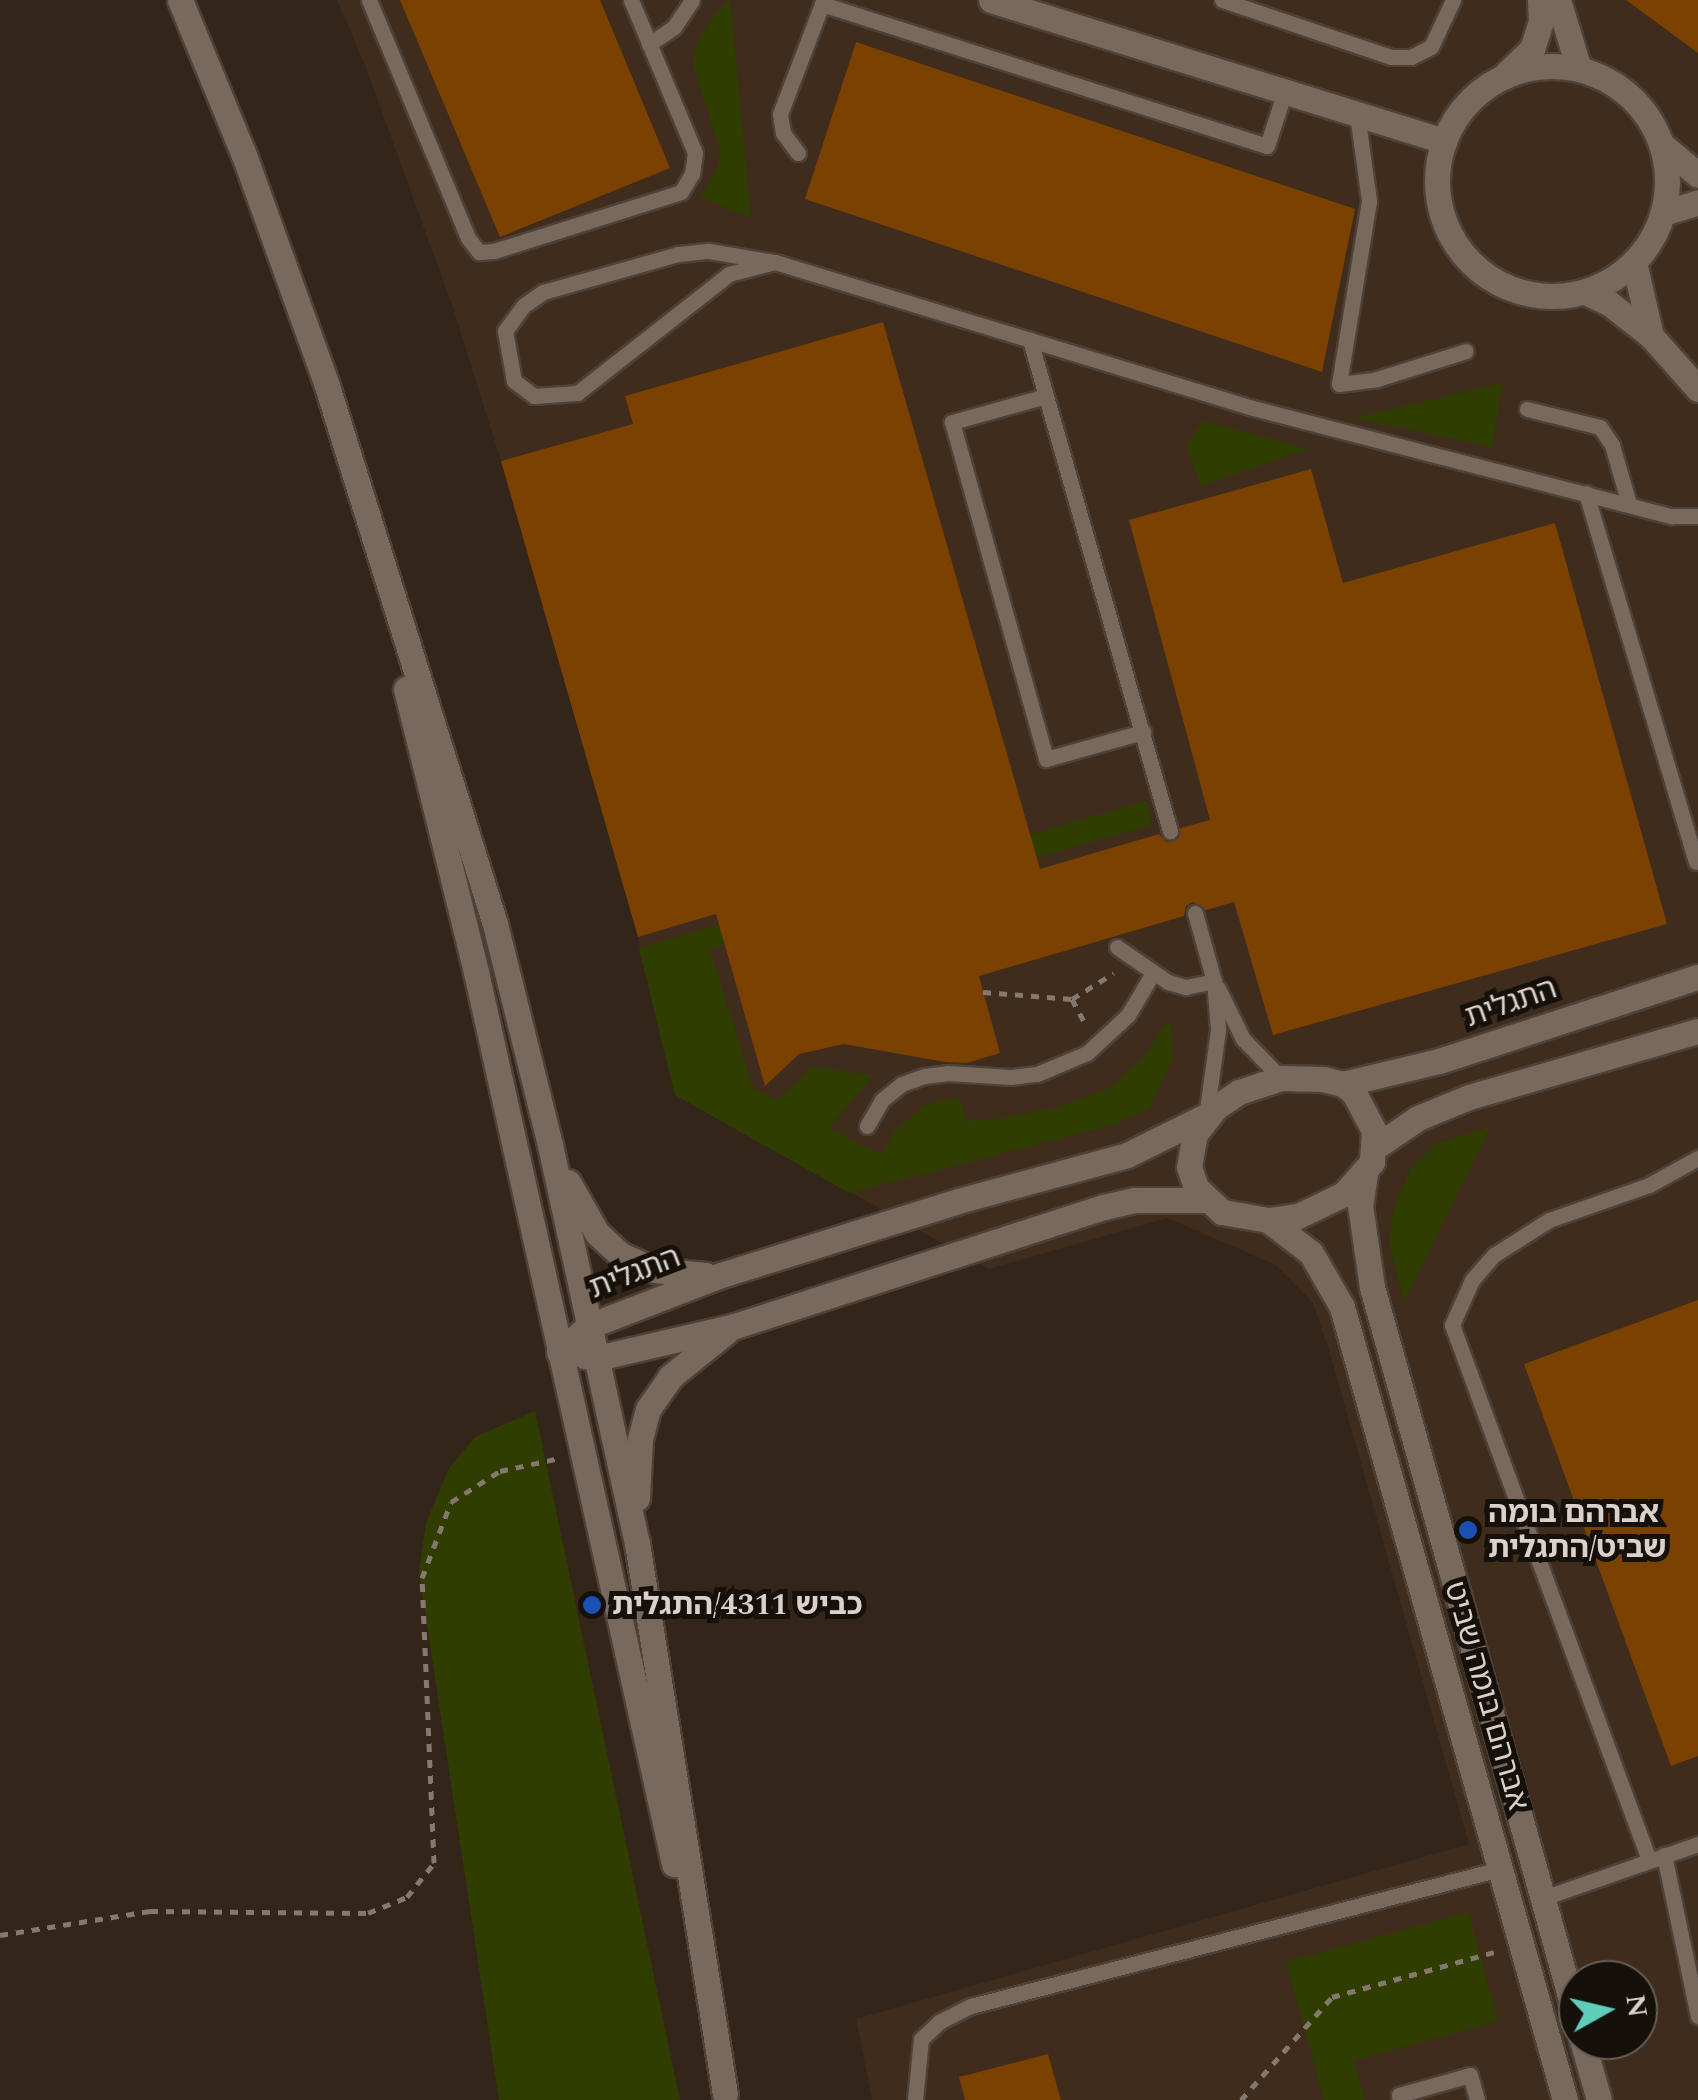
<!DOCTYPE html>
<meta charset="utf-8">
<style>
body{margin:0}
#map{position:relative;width:1698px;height:2100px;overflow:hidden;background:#33251a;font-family:Spectral,"Noto Sans Hebrew",serif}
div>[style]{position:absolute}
.built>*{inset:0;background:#3f2c1c}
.green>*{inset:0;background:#2f3e00}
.building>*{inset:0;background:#7a4100}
.path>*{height:5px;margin-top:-2.5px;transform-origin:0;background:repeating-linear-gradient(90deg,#84786f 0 8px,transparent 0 16px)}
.roads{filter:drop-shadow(2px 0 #4d4138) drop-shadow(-2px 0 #4d4138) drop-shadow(0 2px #4d4138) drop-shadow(0 -2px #4d4138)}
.lane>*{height:15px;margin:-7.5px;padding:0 7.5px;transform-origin:7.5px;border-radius:7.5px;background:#79685c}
.street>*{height:25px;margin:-12.5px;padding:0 12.5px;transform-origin:12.5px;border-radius:12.5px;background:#79685c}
.street>.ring{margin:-12.5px;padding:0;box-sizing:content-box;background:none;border:25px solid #79685c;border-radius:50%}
.secondary>*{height:25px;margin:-12.5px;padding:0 12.5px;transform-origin:12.5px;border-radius:12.5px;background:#79685c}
.dots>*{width:28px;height:28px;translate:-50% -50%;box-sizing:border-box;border:5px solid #16100b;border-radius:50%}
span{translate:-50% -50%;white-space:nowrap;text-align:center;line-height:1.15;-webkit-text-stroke:10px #16100b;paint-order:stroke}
.street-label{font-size:30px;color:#dbd1ca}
.poi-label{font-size:30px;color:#dbd1ca;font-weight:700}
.left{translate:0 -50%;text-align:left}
.north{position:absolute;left:1558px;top:1960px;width:100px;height:100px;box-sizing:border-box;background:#16100b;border:2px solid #655d57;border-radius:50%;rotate:82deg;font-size:28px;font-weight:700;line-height:40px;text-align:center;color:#dbd1ca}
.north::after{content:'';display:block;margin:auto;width:35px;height:45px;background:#5dceb9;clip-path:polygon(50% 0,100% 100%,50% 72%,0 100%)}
</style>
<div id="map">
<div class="built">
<div style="clip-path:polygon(evenodd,337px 0,1698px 0,1698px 2100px,872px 2100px,856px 2019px,1469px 1844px,1328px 1347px,1313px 1303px,1276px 1265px,1167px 1218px,989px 1269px,675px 1095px,638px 937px,501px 461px,453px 308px,365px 65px,337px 0,1578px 1980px,1638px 1980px,1638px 2040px,1578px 2040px,1578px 1980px)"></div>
</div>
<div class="green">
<div style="clip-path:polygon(730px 0,751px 218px,700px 197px,717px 170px,720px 151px,693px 64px,696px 44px,716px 13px)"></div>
<div style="clip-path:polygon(1502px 383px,1492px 447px,1354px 418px)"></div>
<div style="clip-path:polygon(1203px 421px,1309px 449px,1201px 486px,1186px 445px)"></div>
<div style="clip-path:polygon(1146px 801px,1152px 825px,710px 949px,753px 1088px,776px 1100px,813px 1067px,873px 1075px,829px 1128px,881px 1155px,895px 1131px,924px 1105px,960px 1097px,966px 1121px,998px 1119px,1051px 1109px,1108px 1089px,1141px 1061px,1170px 1018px,1173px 1059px,1149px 1108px,1117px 1124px,849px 1193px,675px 1095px,639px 948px)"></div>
<div style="clip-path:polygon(1490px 1127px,1404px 1302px,1389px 1242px,1394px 1208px,1411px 1168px,1436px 1144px)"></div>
<div style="clip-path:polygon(535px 1411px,680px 2100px,499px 2100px,419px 1572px,426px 1523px,449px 1468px,475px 1437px)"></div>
<div style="clip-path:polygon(1468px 1912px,1498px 2021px,1354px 2061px,1365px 2100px,1324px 2100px,1286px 1962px)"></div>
</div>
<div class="building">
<div style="clip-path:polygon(400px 0,600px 0,670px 168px,500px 237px)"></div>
<div style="clip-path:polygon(1626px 0,1698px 0,1698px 53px)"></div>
<div style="clip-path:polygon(856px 42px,1355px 209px,1322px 372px,805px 199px)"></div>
<div style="clip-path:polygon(883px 322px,1040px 869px,1159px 834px,1166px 842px,1174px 841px,1181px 828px,1210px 820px,1129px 520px,1311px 469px,1343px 583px,1555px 523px,1667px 924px,1273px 1035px,1234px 902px,1206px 910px,1193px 902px,1186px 906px,1184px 916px,979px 976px,1000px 1053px,967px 1063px,945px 1062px,844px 1044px,799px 1054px,765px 1086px,716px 914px,638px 937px,501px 461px,633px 424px,625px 396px)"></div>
<div style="clip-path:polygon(1698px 1300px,1698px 1756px,1671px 1766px,1524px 1364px)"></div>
<div style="clip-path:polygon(1048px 2054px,1061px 2100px,965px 2100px,959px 2077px)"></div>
</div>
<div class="path">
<div style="left:983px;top:992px;width:89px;rotate:4.5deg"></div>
<div style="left:1072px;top:999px;width:49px;rotate:-31.8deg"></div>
<div style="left:1072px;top:999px;width:30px;rotate:62deg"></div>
<div style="left:0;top:1935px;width:152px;rotate:-9.1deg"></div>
<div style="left:150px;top:1911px;width:218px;rotate:0.5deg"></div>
<div style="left:368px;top:1913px;width:42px;rotate:-22.3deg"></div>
<div style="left:407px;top:1897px;width:43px;rotate:-51.5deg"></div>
<div style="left:434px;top:1863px;width:285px;rotate:-92.4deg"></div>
<div style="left:422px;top:1578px;width:81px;rotate:-69.1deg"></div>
<div style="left:451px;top:1502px;width:58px;rotate:-32.3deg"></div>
<div style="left:500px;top:1471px;width:56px;rotate:-12.3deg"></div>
<div style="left:1241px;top:2100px;width:137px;rotate:-48.5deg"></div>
<div style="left:1332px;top:1997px;width:168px;rotate:-15.5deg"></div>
</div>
<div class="roads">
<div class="lane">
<div style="left:369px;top:0;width:258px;rotate:67.4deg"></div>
<div style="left:468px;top:238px;width:18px;rotate:52deg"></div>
<div style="left:479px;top:252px;width:15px;rotate:-4deg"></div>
<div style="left:494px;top:251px;width:196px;rotate:-17.5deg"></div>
<div style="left:681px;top:192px;width:21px;rotate:-59deg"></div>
<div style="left:692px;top:174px;width:21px;rotate:-82deg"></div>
<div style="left:695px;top:153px;width:166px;rotate:-112.7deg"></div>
<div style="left:1222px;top:0;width:178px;rotate:18.6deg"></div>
<div style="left:1391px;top:57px;width:20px"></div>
<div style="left:1411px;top:57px;width:22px;rotate:-27deg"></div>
<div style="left:1431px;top:47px;width:52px;rotate:-64.9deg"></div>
<div style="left:649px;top:44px;width:30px;rotate:-34deg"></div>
<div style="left:674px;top:27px;width:32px;rotate:-56deg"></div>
<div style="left:1357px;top:114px;width:88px;rotate:82.1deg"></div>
<div style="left:1369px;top:201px;width:185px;rotate:99.3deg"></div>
<div style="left:1339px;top:384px;width:38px;rotate:-7deg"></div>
<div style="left:1377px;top:379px;width:93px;rotate:-17.5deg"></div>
<div style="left:798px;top:153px;width:25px;rotate:-127deg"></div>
<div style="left:783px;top:133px;width:19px;rotate:-99deg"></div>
<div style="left:780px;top:114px;width:118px;rotate:-69.1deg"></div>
<div style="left:822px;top:4px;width:467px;rotate:17.7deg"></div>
<div style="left:1267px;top:146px;width:58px;rotate:-71.9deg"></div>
<div style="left:775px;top:262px;width:48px;rotate:165.4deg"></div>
<div style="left:729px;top:274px;width:193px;rotate:141.9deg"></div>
<div style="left:577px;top:393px;width:43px;rotate:176deg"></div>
<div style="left:534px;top:396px;width:25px;rotate:-143deg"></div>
<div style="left:514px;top:381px;width:51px;rotate:-100.2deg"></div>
<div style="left:505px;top:331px;width:31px;rotate:-54deg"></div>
<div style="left:523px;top:306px;width:24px;rotate:-35deg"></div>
<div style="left:543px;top:292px;width:140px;rotate:-15.7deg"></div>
<div style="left:678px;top:254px;width:31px;rotate:-6deg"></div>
<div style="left:709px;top:251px;width:67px;rotate:9.5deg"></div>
<div style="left:775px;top:262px;width:500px;rotate:17deg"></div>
<div style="left:1253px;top:408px;width:433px;rotate:14.5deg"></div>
<div style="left:1672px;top:516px;width:26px"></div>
<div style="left:1030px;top:340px;width:511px;rotate:74.09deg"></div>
<div style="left:1046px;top:396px;width:98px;rotate:164.5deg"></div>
<div style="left:952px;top:422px;width:350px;rotate:74.4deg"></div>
<div style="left:1046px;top:759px;width:101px;rotate:-15.6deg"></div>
<div style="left:1527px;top:409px;width:75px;rotate:13.9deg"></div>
<div style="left:1600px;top:427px;width:22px;rotate:56deg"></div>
<div style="left:1612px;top:445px;width:61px;rotate:73.9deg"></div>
<div style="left:1586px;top:493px;width:385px;rotate:73.4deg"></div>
<div style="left:1195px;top:913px;width:71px;rotate:74.4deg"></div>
<div style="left:1214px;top:981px;width:49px;rotate:85.3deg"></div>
<div style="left:1218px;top:1030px;width:87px;rotate:97.9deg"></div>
<div style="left:1117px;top:947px;width:62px;rotate:34.5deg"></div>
<div style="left:1168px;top:982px;width:19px;rotate:16deg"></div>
<div style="left:1186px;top:987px;width:29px;rotate:-12deg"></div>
<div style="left:1218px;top:988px;width:57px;rotate:63.9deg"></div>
<div style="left:1243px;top:1039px;width:54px;rotate:45.7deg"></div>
<div style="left:867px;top:1126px;width:30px;rotate:-60deg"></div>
<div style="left:882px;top:1100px;width:26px;rotate:-39deg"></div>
<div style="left:902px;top:1084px;width:23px;rotate:-20deg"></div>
<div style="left:924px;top:1076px;width:23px;rotate:-7deg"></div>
<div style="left:947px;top:1073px;width:64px;rotate:3.6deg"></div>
<div style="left:1011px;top:1077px;width:26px;rotate:-7deg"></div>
<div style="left:1037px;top:1074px;width:54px;rotate:-22.8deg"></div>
<div style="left:1087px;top:1053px;width:56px;rotate:-42.8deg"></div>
<div style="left:1128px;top:1015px;width:49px;rotate:-59.2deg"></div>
<div style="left:1664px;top:1855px;width:165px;rotate:78.1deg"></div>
<div style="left:1649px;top:1860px;width:570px;rotate:-110.21deg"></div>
<div style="left:1452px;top:1325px;width:49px;rotate:-66deg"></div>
<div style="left:1472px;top:1280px;width:33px;rotate:-49deg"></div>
<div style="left:1494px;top:1255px;width:65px;rotate:-32.5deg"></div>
<div style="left:1549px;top:1220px;width:106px;rotate:-19.3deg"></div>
<div style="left:1649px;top:1185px;width:56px;rotate:-28.9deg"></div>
<div style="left:1543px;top:1898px;width:164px;rotate:-19.2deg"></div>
<div style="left:915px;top:2100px;width:61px;rotate:-84.4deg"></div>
<div style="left:921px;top:2039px;width:25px;rotate:-43deg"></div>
<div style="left:939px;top:2022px;width:36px;rotate:-27deg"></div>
<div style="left:971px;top:2006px;width:546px;rotate:-14.52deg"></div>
<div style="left:1400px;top:2100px;width:5px;rotate:-101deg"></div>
<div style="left:1399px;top:2095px;width:74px;rotate:-15.7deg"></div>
<div style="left:1470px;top:2075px;width:26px;rotate:74deg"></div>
</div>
<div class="street">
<div style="left:991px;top:0;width:475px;rotate:17.3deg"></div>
<div style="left:1558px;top:0;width:72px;rotate:73.1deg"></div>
<div class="ring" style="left:1437px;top:66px;width:205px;height:205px"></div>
<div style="left:1507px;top:73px;width:35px;rotate:-44deg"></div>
<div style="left:1532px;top:49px;width:29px;rotate:-72deg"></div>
<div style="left:1541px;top:21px;width:21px;rotate:-93deg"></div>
<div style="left:1661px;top:144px;width:48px;rotate:40deg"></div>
<div style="left:1663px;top:213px;width:37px;rotate:-17deg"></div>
<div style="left:1634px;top:262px;width:76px;rotate:77.1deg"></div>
<div style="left:1585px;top:292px;width:26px;rotate:25deg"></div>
<div style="left:1609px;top:303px;width:53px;rotate:38.2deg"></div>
<div style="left:1651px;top:336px;width:71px;rotate:48.4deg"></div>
<div style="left:1365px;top:1175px;width:30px;rotate:99deg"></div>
<div style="left:1360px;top:1205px;width:83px;rotate:81.7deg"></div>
<div style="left:1372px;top:1287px;width:766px;rotate:74.4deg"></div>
<div style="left:1268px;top:1220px;width:54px;rotate:37.5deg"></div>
<div style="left:1311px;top:1253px;width:62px;rotate:60.1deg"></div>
<div style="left:1342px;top:1307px;width:824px;rotate:74.29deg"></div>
<div style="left:1582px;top:2040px;width:62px;rotate:74.2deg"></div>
</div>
<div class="secondary">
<div style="left:180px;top:0;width:168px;rotate:67.6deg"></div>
<div style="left:244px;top:155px;width:245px;rotate:70.2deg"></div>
<div style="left:327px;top:386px;width:564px;rotate:72.66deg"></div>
<div style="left:495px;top:924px;width:228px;rotate:76deg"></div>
<div style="left:550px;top:1145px;width:407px;rotate:77.7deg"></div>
<div style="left:637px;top:1543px;width:558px;rotate:80.93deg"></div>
<div style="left:406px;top:689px;width:292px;rotate:76.1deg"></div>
<div style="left:476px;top:972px;width:914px;rotate:77.48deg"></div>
<div style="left:1281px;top:1078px;width:42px;rotate:1.4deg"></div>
<div style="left:1323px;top:1079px;width:21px;rotate:14deg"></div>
<div style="left:1343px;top:1084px;width:14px;rotate:39deg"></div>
<div style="left:1354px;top:1093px;width:43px;rotate:62.2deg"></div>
<div style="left:1374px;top:1131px;width:31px;rotate:94deg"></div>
<div style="left:1372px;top:1162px;width:43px;rotate:131.2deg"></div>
<div style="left:1344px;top:1194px;width:51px;rotate:154.4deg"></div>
<div style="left:1298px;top:1216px;width:30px;rotate:172deg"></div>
<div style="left:1268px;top:1220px;width:47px;rotate:-170.1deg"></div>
<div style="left:1222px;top:1212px;width:35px;rotate:-137deg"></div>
<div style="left:1196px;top:1188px;width:22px;rotate:-108deg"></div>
<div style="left:1189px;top:1167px;width:34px;rotate:-80deg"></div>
<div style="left:1195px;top:1134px;width:33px;rotate:-52deg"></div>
<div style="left:1215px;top:1108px;width:29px;rotate:-34deg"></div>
<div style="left:1239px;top:1092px;width:44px;rotate:-18.4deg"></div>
<div style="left:1343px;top:1084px;width:99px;rotate:-13.5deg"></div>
<div style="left:1439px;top:1061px;width:272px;rotate:-18deg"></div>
<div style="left:1374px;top:1148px;width:53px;rotate:-34.3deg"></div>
<div style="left:1418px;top:1118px;width:55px;rotate:-22.4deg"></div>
<div style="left:1469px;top:1097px;width:238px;rotate:-16.1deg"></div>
<div style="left:568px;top:1182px;width:59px;rotate:60.4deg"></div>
<div style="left:597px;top:1233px;width:33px;rotate:43deg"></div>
<div style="left:621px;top:1255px;width:37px;rotate:24deg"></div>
<div style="left:655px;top:1270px;width:51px;rotate:5.6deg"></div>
<div style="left:559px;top:1352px;width:40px;rotate:-41deg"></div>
<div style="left:589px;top:1326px;width:142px;rotate:-21.1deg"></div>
<div style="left:721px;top:1275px;width:248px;rotate:-17.3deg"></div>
<div style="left:958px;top:1201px;width:175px;rotate:-15.2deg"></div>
<div style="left:1127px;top:1155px;width:88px;rotate:-26.3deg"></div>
<div style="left:584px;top:1356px;width:13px;rotate:9deg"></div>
<div style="left:597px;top:1358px;width:142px;rotate:-13.1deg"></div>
<div style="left:735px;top:1326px;width:388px;rotate:-17.9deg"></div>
<div style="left:1104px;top:1207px;width:32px;rotate:-13deg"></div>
<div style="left:1135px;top:1200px;width:70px"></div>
<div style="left:637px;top:1498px;width:59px;rotate:-87.1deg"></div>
<div style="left:640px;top:1439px;width:31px;rotate:-75deg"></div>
<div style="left:648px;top:1409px;width:39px;rotate:-55deg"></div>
<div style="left:670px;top:1377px;width:72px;rotate:-38.8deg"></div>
</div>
</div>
<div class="dots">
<div style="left:1468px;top:1530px;background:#1a4fb4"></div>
<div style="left:592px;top:1605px;background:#1a4fb4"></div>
</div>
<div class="street-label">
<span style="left:1511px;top:1003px;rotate:-19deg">התגלית</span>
<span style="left:635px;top:1273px;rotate:-21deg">התגלית</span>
<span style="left:1486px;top:1696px;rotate:74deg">אברהם בומה שביט</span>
</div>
<div class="poi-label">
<span class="left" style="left:1488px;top:1530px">אברהם בומה<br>שביט/התגלית</span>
<span class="left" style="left:612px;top:1605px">כביש 4311/התגלית</span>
</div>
<div class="north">N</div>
</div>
